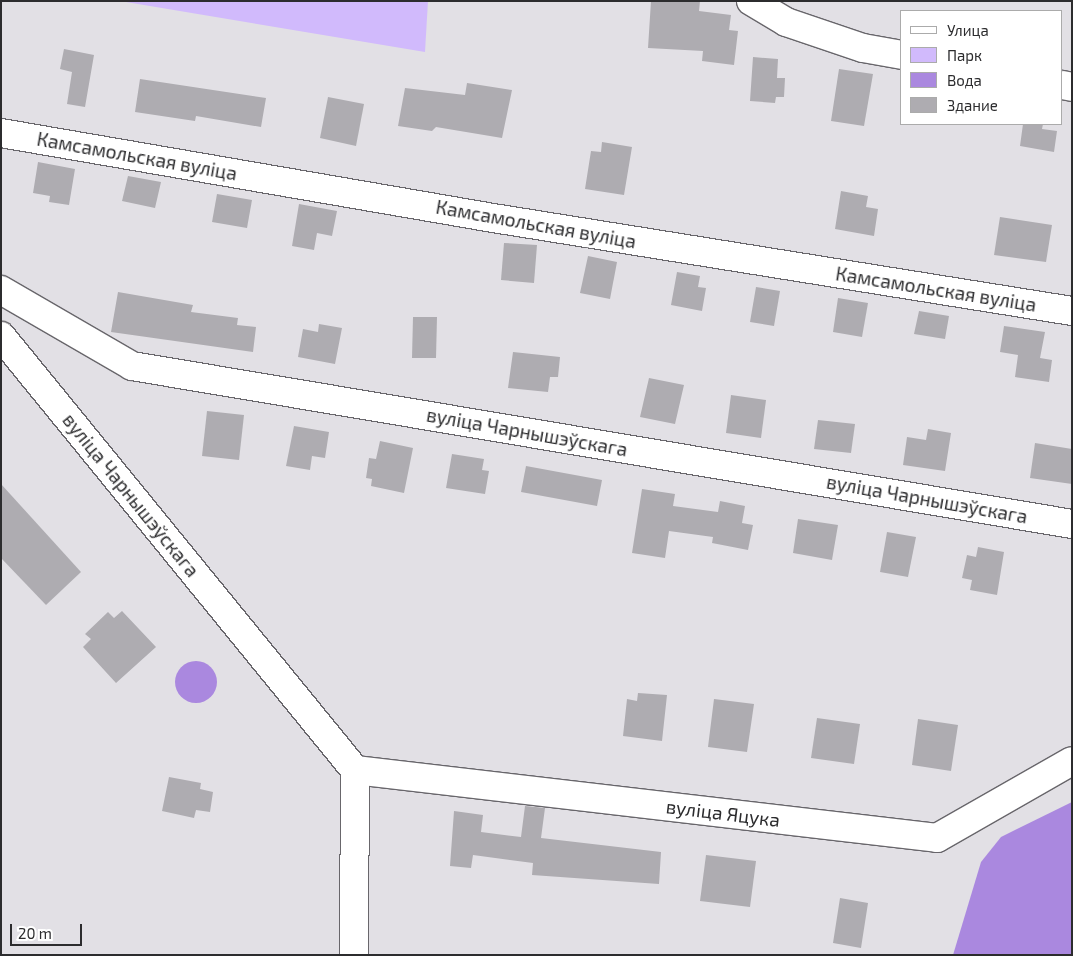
<!DOCTYPE html>
<meta charset="utf-8">
<style>
body{margin:0}
#map{position:relative;width:1073px;height:956px;overflow:hidden;background:#e2e0e5;font-family:"Exo 2",sans-serif}
div>[style]{position:absolute}
.green>*{inset:0;background:#d1bafc}
.water>*{inset:0;background:#aa88df}
.round{border-radius:50%}
.building>*{inset:0;background:#aeacb1}
.roads{filter:drop-shadow(1px 0 #68666b) drop-shadow(-1px 0 #68666b) drop-shadow(0 1px #68666b) drop-shadow(0 -1px #68666b)}
.minor>*{height:28px;margin:-14px;padding:0 14px;transform-origin:14px;border-radius:14px;background:#fff}
span{translate:-50% -50%;white-space:nowrap;text-align:center;line-height:1.15;-webkit-text-stroke:5px #fff;paint-order:stroke}
.street-label{font-size:19px;color:#2c2c2e}
.frame{position:absolute;inset:0;border:2px solid #2c2c2e;pointer-events:none}
.legend{position:absolute;left:900px;top:10px;width:162px;height:115px;box-sizing:border-box;background:#fff;border:1px solid #ababab;margin:0;padding:6px 9px;list-style:none;font-size:15px;color:#2c2c2e}
.legend li{display:flex;align-items:center;gap:10px;height:25px}
.legend b{width:25px;border:1px solid #ababab}
.scale{position:absolute;left:10px;top:924px;width:72px;height:22px;box-sizing:border-box;border:2px solid #2c2c2e;border-top:0;padding-left:6px;font-size:15px;line-height:18px;white-space:nowrap;color:#2c2c2e;-webkit-text-stroke:4px #fff;paint-order:stroke}
</style>
<div id="map">
<div class="green">
<div style="clip-path:polygon(120px 1px,428px 1px,425px 52px)"></div>
</div>
<div class="water">
<div class="round" style="left:175px;top:661px;width:42px;height:42px"></div>
<div style="clip-path:polygon(1072px 802px,1072px 955px,953px 955px,981px 862px,1001px 837px)"></div>
</div>
<div class="building">
<div style="clip-path:polygon(651px 1px,700px 1px,699px 11px,731px 15px,729px 30px,738px 31px,734px 65px,702px 61px,703px 51px,648px 48px)"></div>
<div style="clip-path:polygon(64px 49px,94px 55px,85px 107px,67px 104px,72px 72px,60px 69px)"></div>
<div style="clip-path:polygon(753px 57px,778px 59px,777px 78px,785px 78px,784px 97px,776px 97px,775px 103px,750px 101px)"></div>
<div style="clip-path:polygon(839px 69px,873px 74px,864px 126px,831px 121px)"></div>
<div style="clip-path:polygon(140px 79px,266px 98px,261px 127px,196px 116px,195px 121px,135px 112px)"></div>
<div style="clip-path:polygon(467px 83px,512px 90px,502px 138px,436px 127px,432px 131px,398px 126px,405px 88px,465px 95px)"></div>
<div style="clip-path:polygon(328px 97px,364px 104px,356px 146px,320px 138px)"></div>
<div style="clip-path:polygon(1023px 124px,1043px 124px,1042px 129px,1057px 131px,1054px 152px,1020px 146px)"></div>
<div style="clip-path:polygon(602px 142px,632px 147px,624px 195px,585px 189px,591px 151px,601px 152px)"></div>
<div style="clip-path:polygon(38px 162px,75px 169px,69px 205px,49px 202px,50px 196px,33px 193px)"></div>
<div style="clip-path:polygon(128px 176px,161px 182px,155px 208px,122px 201px)"></div>
<div style="clip-path:polygon(841px 191px,868px 196px,866px 207px,878px 209px,874px 236px,835px 229px)"></div>
<div style="clip-path:polygon(217px 194px,252px 200px,247px 228px,212px 222px)"></div>
<div style="clip-path:polygon(299px 204px,337px 211px,332px 236px,317px 233px,314px 250px,292px 246px)"></div>
<div style="clip-path:polygon(1000px 217px,1052px 225px,1046px 262px,994px 255px)"></div>
<div style="clip-path:polygon(504px 243px,537px 245px,534px 283px,501px 280px)"></div>
<div style="clip-path:polygon(588px 256px,617px 262px,610px 299px,580px 293px)"></div>
<div style="clip-path:polygon(677px 272px,700px 276px,698px 287px,706px 288px,702px 311px,671px 305px)"></div>
<div style="clip-path:polygon(756px 287px,780px 291px,774px 326px,750px 322px)"></div>
<div style="clip-path:polygon(118px 292px,193px 305px,191px 312px,238px 318px,237px 325px,256px 327px,253px 352px,111px 332px)"></div>
<div style="clip-path:polygon(838px 298px,868px 303px,862px 337px,833px 332px)"></div>
<div style="clip-path:polygon(919px 311px,949px 316px,945px 339px,914px 334px)"></div>
<div style="clip-path:polygon(413px 317px,437px 317px,436px 358px,412px 358px)"></div>
<div style="clip-path:polygon(319px 324px,342px 328px,335px 364px,298px 357px,303px 329px,318px 332px)"></div>
<div style="clip-path:polygon(1004px 326px,1045px 332px,1040px 358px,1052px 360px,1049px 382px,1015px 377px,1018px 355px,1000px 352px)"></div>
<div style="clip-path:polygon(513px 352px,560px 357px,558px 377px,550px 377px,548px 392px,508px 388px)"></div>
<div style="clip-path:polygon(649px 378px,684px 385px,675px 424px,640px 417px)"></div>
<div style="clip-path:polygon(731px 395px,766px 400px,761px 438px,726px 433px)"></div>
<div style="clip-path:polygon(207px 411px,244px 415px,239px 460px,202px 456px)"></div>
<div style="clip-path:polygon(818px 420px,855px 424px,851px 453px,814px 449px)"></div>
<div style="clip-path:polygon(294px 426px,329px 432px,325px 458px,312px 456px,310px 470px,286px 466px)"></div>
<div style="clip-path:polygon(928px 429px,951px 433px,945px 471px,903px 465px,907px 437px,926px 440px)"></div>
<div style="clip-path:polygon(380px 441px,413px 448px,404px 493px,371px 486px,372px 479px,366px 478px,369px 458px,376px 459px)"></div>
<div style="clip-path:polygon(1035px 443px,1072px 449px,1072px 484px,1030px 478px)"></div>
<div style="clip-path:polygon(452px 454px,484px 459px,482px 470px,489px 471px,485px 494px,446px 488px)"></div>
<div style="clip-path:polygon(526px 466px,602px 480px,597px 506px,521px 492px)"></div>
<div style="clip-path:polygon(1px 484px,81px 572px,46px 605px,1px 558px)"></div>
<div style="clip-path:polygon(642px 489px,675px 494px,673px 506px,718px 512px,720px 501px,745px 506px,742px 523px,753px 525px,748px 550px,712px 543px,713px 537px,669px 531px,665px 558px,632px 553px)"></div>
<div style="clip-path:polygon(798px 519px,838px 525px,832px 560px,793px 553px)"></div>
<div style="clip-path:polygon(887px 532px,916px 537px,908px 577px,880px 572px)"></div>
<div style="clip-path:polygon(978px 547px,1004px 552px,997px 595px,970px 590px,972px 580px,962px 578px,967px 555px,976px 557px)"></div>
<div style="clip-path:polygon(122px 611px,156px 647px,116px 683px,83px 647px,91px 639px,85px 634px,108px 612px,114px 618px)"></div>
<div style="clip-path:polygon(638px 693px,667px 695px,662px 741px,623px 736px,627px 699px,637px 701px)"></div>
<div style="clip-path:polygon(714px 699px,754px 704px,747px 752px,708px 747px)"></div>
<div style="clip-path:polygon(817px 718px,860px 724px,854px 764px,811px 758px)"></div>
<div style="clip-path:polygon(918px 719px,958px 725px,951px 771px,912px 765px)"></div>
<div style="clip-path:polygon(169px 777px,201px 783px,200px 789px,213px 792px,210px 812px,196px 810px,194px 818px,162px 811px)"></div>
<div style="clip-path:polygon(525px 806px,545px 808px,541px 838px,661px 852px,659px 884px,532px 875px,533px 863px,473px 855px,471px 868px,450px 866px,454px 811px,483px 815px,481px 832px,521px 837px)"></div>
<div style="clip-path:polygon(706px 855px,756px 861px,750px 907px,700px 901px)"></div>
<div style="clip-path:polygon(840px 898px,868px 903px,861px 948px,833px 943px)"></div>
</div>
<div class="roads">
<div class="minor">
<div style="left:751px;top:1px;width:41px;rotate:31deg"></div>
<div style="left:786px;top:22px;width:81px;rotate:18.7deg"></div>
<div style="left:863px;top:48px;width:40px;rotate:10deg"></div>
<div style="left:1062px;top:85px;width:10px;rotate:11deg"></div>
<div style="left:1px;top:133px;width:493px;rotate:9.8deg"></div>
<div style="left:487px;top:217px;width:593px;rotate:9.13deg"></div>
<div style="left:1px;top:290px;width:151px;rotate:30.1deg"></div>
<div style="left:132px;top:366px;width:953px;rotate:9.54deg"></div>
<div style="left:1px;top:336px;width:560px;rotate:50.8deg"></div>
<div style="left:355px;top:770px;width:586px;rotate:6.66deg"></div>
<div style="left:937px;top:838px;width:155px;rotate:-29.7deg"></div>
<div style="left:354px;top:955px;width:185px;rotate:-89.7deg"></div>
</div>
</div>
<div class="street-label">
<span style="left:137px;top:156px;rotate:10deg">Камсамольская вуліца</span>
<span style="left:536px;top:224px;rotate:10deg">Камсамольская вуліца</span>
<span style="left:936px;top:289px;rotate:9deg">Камсамольская вуліца</span>
<span style="left:527px;top:432px;rotate:10deg">вуліца Чарнышэўскага</span>
<span style="left:131px;top:495px;rotate:51deg">вуліца Чарнышэўскага</span>
<span style="left:927px;top:499px;rotate:10deg">вуліца Чарнышэўскага</span>
<span style="left:723px;top:813px;rotate:7deg">вуліца Яцука</span>
</div>
<div class="frame"></div>
<ul class="legend">
<li><b style="height:6px;background:#fff"></b>Улица</li>
<li><b style="height:14px;background:#d1bafc"></b>Парк</li>
<li><b style="height:14px;background:#aa88df"></b>Вода</li>
<li><b style="height:14px;background:#aeacb1"></b>Здание</li>
</ul>
<div class="scale">20 m</div>
</div>
